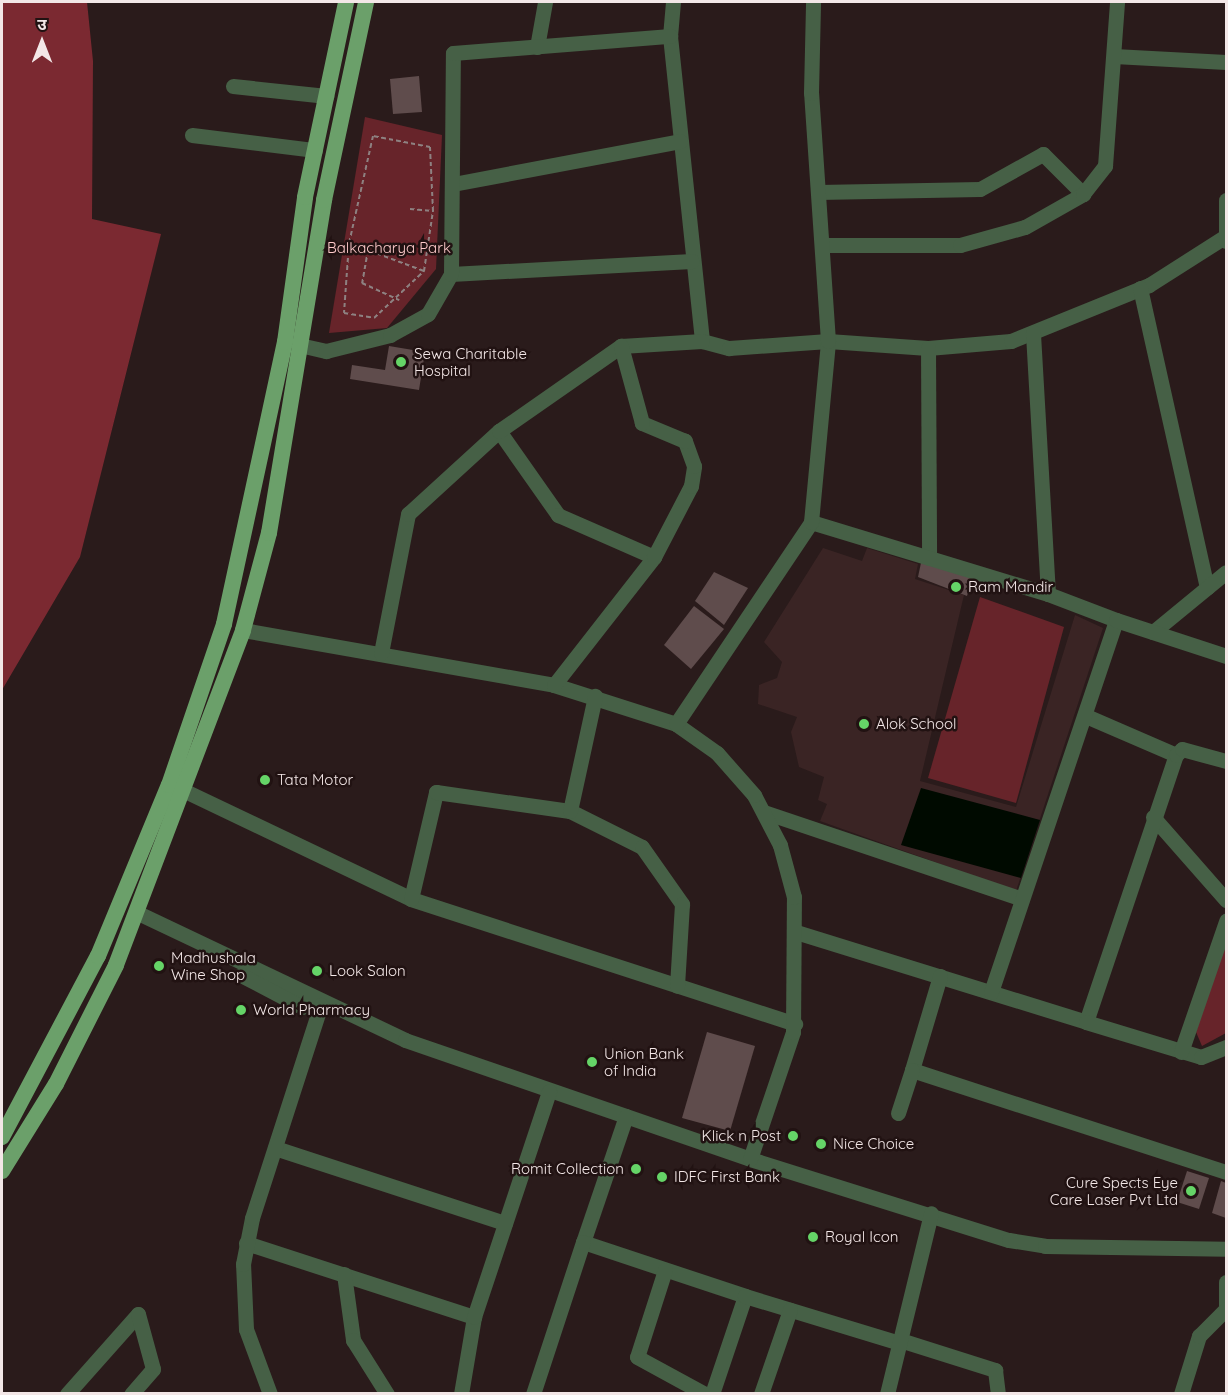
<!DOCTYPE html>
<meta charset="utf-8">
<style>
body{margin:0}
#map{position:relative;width:1228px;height:1395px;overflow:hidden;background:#2a1b1b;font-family:Quicksand,"Noto Sans Devanagari",sans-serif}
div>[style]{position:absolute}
.built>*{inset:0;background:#3a2424}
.green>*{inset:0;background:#67242a}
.forest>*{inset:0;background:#7b2931}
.water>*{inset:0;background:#000a00}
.building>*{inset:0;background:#5f4c4c}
.path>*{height:2px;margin-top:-1px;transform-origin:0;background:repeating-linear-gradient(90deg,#8e8181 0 4.5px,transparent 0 7.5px)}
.minor>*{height:15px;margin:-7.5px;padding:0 7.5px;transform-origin:7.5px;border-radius:7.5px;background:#466046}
.primary>*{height:16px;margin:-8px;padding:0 8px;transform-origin:8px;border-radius:8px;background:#6ba06a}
.dots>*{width:16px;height:16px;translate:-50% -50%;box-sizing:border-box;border:3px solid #211212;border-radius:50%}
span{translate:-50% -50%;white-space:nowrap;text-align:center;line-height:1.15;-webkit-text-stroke:5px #211212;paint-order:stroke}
.park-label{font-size:15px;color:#fdcaca}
.poi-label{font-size:15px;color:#f3e7e7}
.left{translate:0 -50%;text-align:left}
.right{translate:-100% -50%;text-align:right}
.frame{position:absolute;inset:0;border:3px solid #f3e7e7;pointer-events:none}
.north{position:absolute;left:12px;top:12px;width:60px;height:60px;-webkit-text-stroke:4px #211212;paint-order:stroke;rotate:0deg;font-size:16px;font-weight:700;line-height:24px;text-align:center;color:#f3e7e7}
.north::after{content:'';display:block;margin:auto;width:21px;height:27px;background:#f3e7e7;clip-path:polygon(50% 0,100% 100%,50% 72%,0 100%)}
</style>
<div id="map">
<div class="built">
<div style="clip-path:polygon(823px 548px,862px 561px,867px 548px,918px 564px,915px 579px,964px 595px,920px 781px,1016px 807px,1075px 615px,1103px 628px,1016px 891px,820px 821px,827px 804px,818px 800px,824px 777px,799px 767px,791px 732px,797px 717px,758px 704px,759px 685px,777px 678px,782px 662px,764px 642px)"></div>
</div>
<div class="green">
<div style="clip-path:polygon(365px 117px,442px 135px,436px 269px,387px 328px,329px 333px)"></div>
<div style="clip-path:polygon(980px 597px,1064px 627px,1016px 803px,928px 778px)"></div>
<div style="clip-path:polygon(1226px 942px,1226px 1033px,1202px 1046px,1196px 1032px)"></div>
</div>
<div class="forest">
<div style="clip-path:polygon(2px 2px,87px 2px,93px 61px,92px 219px,161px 234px,80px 557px,2px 690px)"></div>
</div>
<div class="water">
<div style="clip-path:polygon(921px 788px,1040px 820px,1021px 878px,901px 845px)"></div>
</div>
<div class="building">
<div style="clip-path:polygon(419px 76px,422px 112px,393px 114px,390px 79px)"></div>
<div style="clip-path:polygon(389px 346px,425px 352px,419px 390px,350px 379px,352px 365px,385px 370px)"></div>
<div style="clip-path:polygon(922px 558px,973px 574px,967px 596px,918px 577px)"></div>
<div style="clip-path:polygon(714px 572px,748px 588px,724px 625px,695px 601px)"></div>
<div style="clip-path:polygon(694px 606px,724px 629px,691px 669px,664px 645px)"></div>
<div style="clip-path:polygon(707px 1032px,755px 1046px,730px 1131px,682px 1118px)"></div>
<div style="clip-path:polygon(1187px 1171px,1209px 1178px,1199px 1209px,1177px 1202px)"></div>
<div style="clip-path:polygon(1221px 1181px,1226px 1183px,1226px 1218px,1212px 1213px)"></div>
</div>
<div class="path">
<div style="left:410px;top:209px;width:23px;rotate:5deg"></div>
<div style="left:349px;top:243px;width:80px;rotate:20.5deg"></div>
<div style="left:424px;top:271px;width:61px;rotate:-81.5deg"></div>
<div style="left:433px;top:211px;width:64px;rotate:-92.7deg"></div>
<div style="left:430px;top:147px;width:58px;rotate:-169.1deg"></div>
<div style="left:373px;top:136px;width:110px;rotate:102.6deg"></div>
<div style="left:349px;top:243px;width:70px;rotate:94.1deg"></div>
<div style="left:344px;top:313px;width:30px;rotate:9deg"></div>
<div style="left:374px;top:318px;width:69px;rotate:-43.2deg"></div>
<div style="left:368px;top:250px;width:34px;rotate:100deg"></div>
<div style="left:362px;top:283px;width:41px;rotate:24.7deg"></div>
</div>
<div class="minor">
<div style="left:673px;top:2px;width:34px;rotate:95deg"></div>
<div style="left:670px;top:36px;width:307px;rotate:84deg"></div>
<div style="left:702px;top:341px;width:28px;rotate:15deg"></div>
<div style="left:729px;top:348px;width:99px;rotate:-4deg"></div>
<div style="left:828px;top:341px;width:100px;rotate:4deg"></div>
<div style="left:928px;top:348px;width:83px;rotate:-4.8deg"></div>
<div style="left:1011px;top:341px;width:149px;rotate:-22.1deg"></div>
<div style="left:1149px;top:285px;width:91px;rotate:-32.5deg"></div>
<div style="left:537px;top:47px;width:46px;rotate:-79.9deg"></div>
<div style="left:1114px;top:56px;width:112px;rotate:3.1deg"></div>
<div style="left:233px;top:86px;width:94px;rotate:6.1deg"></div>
<div style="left:192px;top:135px;width:124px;rotate:7deg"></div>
<div style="left:453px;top:184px;width:231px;rotate:-10.7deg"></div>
<div style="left:818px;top:192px;width:162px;rotate:-1.1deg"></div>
<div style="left:980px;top:189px;width:72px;rotate:-29.1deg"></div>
<div style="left:1043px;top:154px;width:57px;rotate:45deg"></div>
<div style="left:1226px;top:200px;width:41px;rotate:90deg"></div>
<div style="left:822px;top:245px;width:138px"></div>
<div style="left:960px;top:245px;width:67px;rotate:-15.5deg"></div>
<div style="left:1025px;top:227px;width:67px;rotate:-29.6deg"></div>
<div style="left:1083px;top:194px;width:36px;rotate:-52deg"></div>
<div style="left:1105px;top:166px;width:164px;rotate:-85.8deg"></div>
<div style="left:451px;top:274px;width:241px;rotate:-3.1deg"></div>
<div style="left:1140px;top:288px;width:307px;rotate:77.4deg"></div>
<div style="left:304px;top:346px;width:23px;rotate:13deg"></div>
<div style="left:326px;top:351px;width:66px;rotate:-14deg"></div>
<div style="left:390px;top:335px;width:43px;rotate:-28.9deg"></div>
<div style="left:428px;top:314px;width:46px;rotate:-60.1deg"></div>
<div style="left:451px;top:274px;width:221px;rotate:-89.5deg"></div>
<div style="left:453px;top:53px;width:218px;rotate:-4.5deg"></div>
<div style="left:928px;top:348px;width:210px;rotate:89.7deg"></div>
<div style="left:499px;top:431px;width:103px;rotate:54.9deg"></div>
<div style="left:558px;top:515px;width:105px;rotate:23.6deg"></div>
<div style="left:811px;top:522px;width:248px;rotate:16.9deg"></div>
<div style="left:1048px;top:594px;width:262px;rotate:-93.3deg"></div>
<div style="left:1048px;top:594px;width:73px;rotate:20.9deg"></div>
<div style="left:243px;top:630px;width:316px;rotate:10deg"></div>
<div style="left:554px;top:685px;width:128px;rotate:17.7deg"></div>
<div style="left:1153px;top:632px;width:94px;rotate:-39.4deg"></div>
<div style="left:381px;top:653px;width:142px;rotate:-79deg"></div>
<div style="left:408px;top:514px;width:123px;rotate:-42.4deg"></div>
<div style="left:499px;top:431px;width:149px;rotate:-34.9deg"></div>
<div style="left:621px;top:346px;width:81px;rotate:-3.5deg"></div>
<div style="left:554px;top:685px;width:162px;rotate:-52deg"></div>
<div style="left:654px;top:557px;width:80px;rotate:-62.5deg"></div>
<div style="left:691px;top:486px;width:20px;rotate:-81deg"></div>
<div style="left:694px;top:466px;width:27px;rotate:-110deg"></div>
<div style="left:685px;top:441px;width:47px;rotate:-157.3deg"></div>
<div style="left:642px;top:423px;width:80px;rotate:-105.3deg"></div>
<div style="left:1086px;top:716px;width:98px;rotate:23.4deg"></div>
<div style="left:185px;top:791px;width:250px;rotate:25.5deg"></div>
<div style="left:411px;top:899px;width:404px;rotate:18deg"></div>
<div style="left:570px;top:811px;width:80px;rotate:26.6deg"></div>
<div style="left:642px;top:847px;width:70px;rotate:54.9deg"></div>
<div style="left:682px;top:904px;width:82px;rotate:93.5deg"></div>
<div style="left:764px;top:812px;width:272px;rotate:18.6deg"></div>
<div style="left:1153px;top:817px;width:111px;rotate:48.7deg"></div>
<div style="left:411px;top:899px;width:110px;rotate:-76.8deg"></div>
<div style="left:436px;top:792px;width:135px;rotate:8.1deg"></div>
<div style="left:570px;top:811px;width:118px;rotate:-77.7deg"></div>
<div style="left:138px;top:913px;width:296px;rotate:25.4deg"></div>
<div style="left:405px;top:1040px;width:365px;rotate:19deg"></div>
<div style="left:750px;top:1159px;width:271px;rotate:17.4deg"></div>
<div style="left:1009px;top:1240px;width:36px;rotate:9deg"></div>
<div style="left:1045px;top:1246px;width:181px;rotate:0.9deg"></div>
<div style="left:796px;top:932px;width:304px;rotate:17.2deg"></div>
<div style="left:1086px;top:1022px;width:282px;rotate:-71.4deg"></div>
<div style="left:1176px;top:755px;width:8px;rotate:-45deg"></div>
<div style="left:1182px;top:749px;width:46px;rotate:15.3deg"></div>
<div style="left:241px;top:975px;width:69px;rotate:27.7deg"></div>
<div style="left:940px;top:976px;width:98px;rotate:106.6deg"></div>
<div style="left:912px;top:1070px;width:330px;rotate:18deg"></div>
<div style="left:991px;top:992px;width:392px;rotate:-71.4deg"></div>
<div style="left:1116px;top:620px;width:116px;rotate:18.1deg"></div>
<div style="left:1086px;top:1022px;width:120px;rotate:16.9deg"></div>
<div style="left:1201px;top:1057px;width:27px;rotate:-22deg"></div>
<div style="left:1181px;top:1052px;width:139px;rotate:-71deg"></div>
<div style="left:898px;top:1113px;width:45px;rotate:-72deg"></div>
<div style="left:626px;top:1116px;width:133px;rotate:108.8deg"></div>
<div style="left:583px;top:1242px;width:171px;rotate:18.4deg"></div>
<div style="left:275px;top:1148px;width:242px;rotate:18.1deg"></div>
<div style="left:750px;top:1159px;width:134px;rotate:-71.3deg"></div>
<div style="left:793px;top:1032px;width:135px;rotate:-89.6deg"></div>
<div style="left:794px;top:897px;width:54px;rotate:-105.1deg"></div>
<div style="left:780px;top:845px;width:56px;rotate:-117.5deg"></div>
<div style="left:754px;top:795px;width:56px;rotate:-131.4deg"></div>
<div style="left:717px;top:753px;width:50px;rotate:-144.7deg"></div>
<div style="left:676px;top:724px;width:243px;rotate:-56.2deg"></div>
<div style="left:811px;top:522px;width:182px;rotate:-84.6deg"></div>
<div style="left:828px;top:341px;width:249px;rotate:-93.9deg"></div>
<div style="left:811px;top:93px;width:91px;rotate:-88.7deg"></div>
<div style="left:246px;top:1243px;width:240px;rotate:18deg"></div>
<div style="left:665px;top:1270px;width:91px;rotate:107.8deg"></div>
<div style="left:637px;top:1357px;width:77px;rotate:28.6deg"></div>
<div style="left:344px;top:1274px;width:67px;rotate:82.2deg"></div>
<div style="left:353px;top:1340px;width:64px;rotate:57.8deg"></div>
<div style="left:1226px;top:1282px;width:29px;rotate:90deg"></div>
<div style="left:900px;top:1340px;width:100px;rotate:17.5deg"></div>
<div style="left:995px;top:1370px;width:24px;rotate:83deg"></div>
<div style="left:67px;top:1394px;width:107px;rotate:-48.4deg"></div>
<div style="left:138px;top:1314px;width:57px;rotate:74.7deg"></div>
<div style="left:153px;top:1369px;width:33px;rotate:131deg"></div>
<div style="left:270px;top:1394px;width:69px;rotate:-110.3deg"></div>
<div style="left:246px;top:1329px;width:65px;rotate:-92.6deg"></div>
<div style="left:243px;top:1264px;width:47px;rotate:-78.9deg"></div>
<div style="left:252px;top:1218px;width:224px;rotate:-72.1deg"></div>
<div style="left:461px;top:1394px;width:78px;rotate:-80.4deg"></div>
<div style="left:474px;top:1317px;width:238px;rotate:-71.6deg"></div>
<div style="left:533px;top:1394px;width:160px;rotate:-71.8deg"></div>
<div style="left:712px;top:1394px;width:103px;rotate:-71.4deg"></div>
<div style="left:745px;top:1296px;width:162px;rotate:16.9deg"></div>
<div style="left:761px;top:1394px;width:89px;rotate:-71deg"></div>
<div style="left:887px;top:1394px;width:186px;rotate:-76.3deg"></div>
<div style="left:1181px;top:1394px;width:61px;rotate:-72.8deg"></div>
<div style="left:1199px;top:1336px;width:38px;rotate:-45deg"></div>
</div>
<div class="primary">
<div style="left:2px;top:1137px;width:205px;rotate:-62.1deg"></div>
<div style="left:98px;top:956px;width:185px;rotate:-67.5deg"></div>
<div style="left:169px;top:785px;width:170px;rotate:-71.1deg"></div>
<div style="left:224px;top:624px;width:289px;rotate:-77.8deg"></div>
<div style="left:285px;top:342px;width:146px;rotate:-82.1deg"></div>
<div style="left:305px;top:197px;width:199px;rotate:-78.1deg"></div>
<div style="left:2px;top:1171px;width:102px;rotate:-58.2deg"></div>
<div style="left:56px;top:1084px;width:133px;rotate:-63.2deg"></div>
<div style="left:116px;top:965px;width:358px;rotate:-69.2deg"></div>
<div style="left:243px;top:630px;width:100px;rotate:-75deg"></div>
<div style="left:269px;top:533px;width:338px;rotate:-80.6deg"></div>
<div style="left:324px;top:200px;width:202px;rotate:-78deg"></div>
</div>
<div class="dots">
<div style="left:401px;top:362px;background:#65d467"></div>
<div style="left:956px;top:587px;background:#65d467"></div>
<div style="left:864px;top:724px;background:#65d467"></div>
<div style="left:265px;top:780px;background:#65d467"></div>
<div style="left:159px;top:966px;background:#65d467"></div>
<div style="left:317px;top:971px;background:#65d467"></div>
<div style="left:241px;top:1010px;background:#65d467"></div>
<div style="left:592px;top:1062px;background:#65d467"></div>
<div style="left:793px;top:1136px;background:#65d467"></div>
<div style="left:821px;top:1144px;background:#65d467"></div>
<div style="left:636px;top:1169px;background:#65d467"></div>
<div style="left:662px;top:1177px;background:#65d467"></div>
<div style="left:1191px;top:1191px;background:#65d467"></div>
<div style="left:813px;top:1237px;background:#65d467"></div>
</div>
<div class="park-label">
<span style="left:389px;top:248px">Balkacharya Park</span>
</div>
<div class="poi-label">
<span class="left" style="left:414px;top:362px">Sewa Charitable<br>Hospital</span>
<span class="left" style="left:968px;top:587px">Ram Mandir</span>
<span class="left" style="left:876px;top:724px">Alok School</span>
<span class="left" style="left:277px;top:780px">Tata Motor</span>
<span class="left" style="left:171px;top:966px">Madhushala<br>Wine Shop</span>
<span class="left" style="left:329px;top:971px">Look Salon</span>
<span class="left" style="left:253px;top:1010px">World Pharmacy</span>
<span class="left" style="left:604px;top:1062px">Union Bank<br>of India</span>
<span class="right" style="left:781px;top:1136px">Klick n Post</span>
<span class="left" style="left:833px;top:1144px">Nice Choice</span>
<span class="right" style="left:624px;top:1169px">Romit Collection</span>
<span class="left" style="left:674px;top:1177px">IDFC First Bank</span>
<span class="right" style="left:1178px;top:1191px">Cure Spects Eye<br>Care Laser Pvt Ltd</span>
<span class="left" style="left:825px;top:1237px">Royal Icon</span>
</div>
<div class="frame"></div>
<div class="north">उ</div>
</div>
